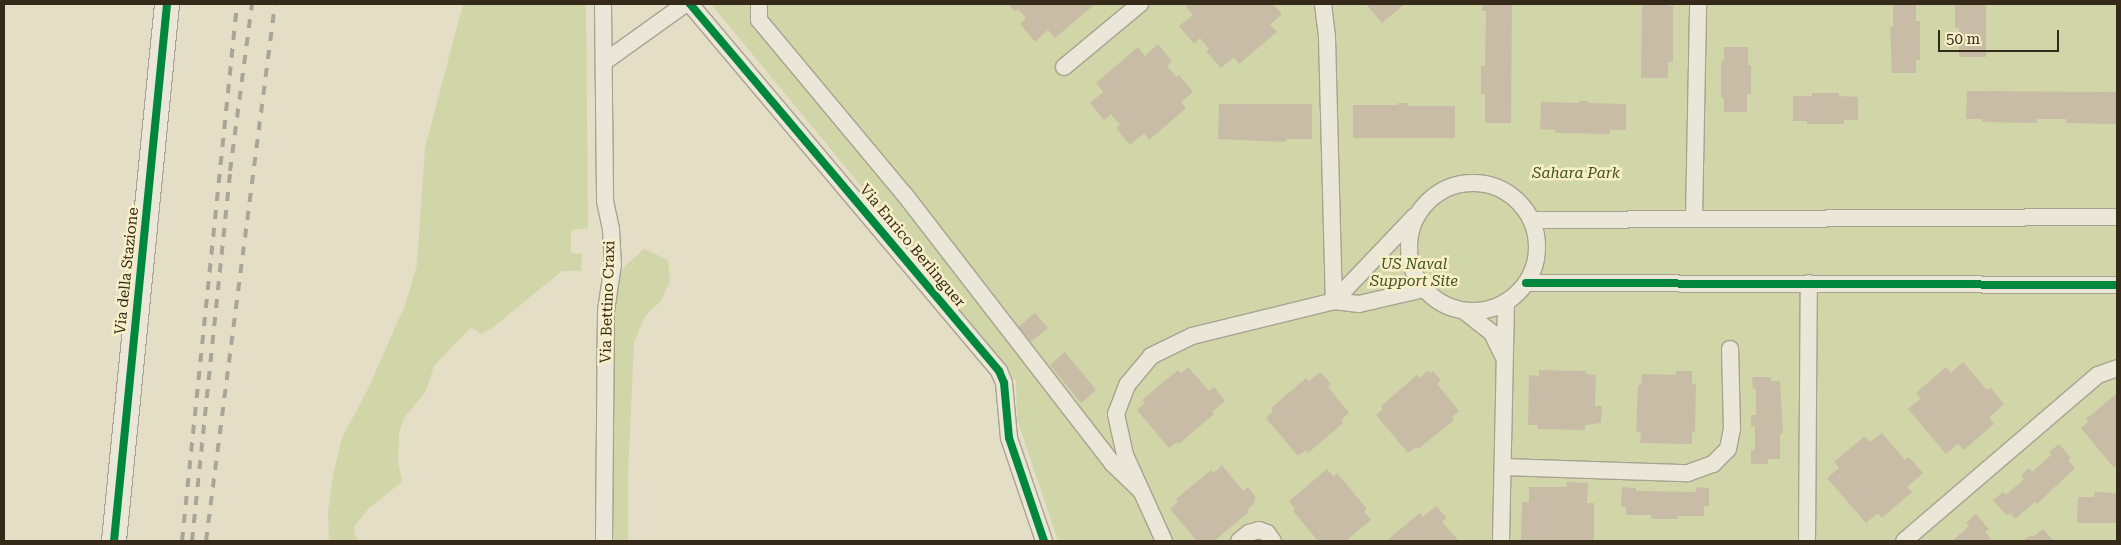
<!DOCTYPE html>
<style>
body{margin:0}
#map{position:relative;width:2121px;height:545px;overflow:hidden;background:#e4dec6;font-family:"Roboto Serif",serif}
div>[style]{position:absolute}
.green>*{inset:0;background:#d0d6a7}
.building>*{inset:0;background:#c8bca6}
.roads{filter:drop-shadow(1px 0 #a8a290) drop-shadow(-1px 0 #a8a290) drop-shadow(0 1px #a8a290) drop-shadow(0 -1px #a8a290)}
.street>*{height:16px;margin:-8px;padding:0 8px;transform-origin:8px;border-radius:8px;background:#ebe7d8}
.street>.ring{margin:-8px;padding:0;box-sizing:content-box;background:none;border:16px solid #ebe7d8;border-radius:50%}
.secondary>*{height:24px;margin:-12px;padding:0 12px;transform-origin:12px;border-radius:12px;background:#ebe7d8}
.rail>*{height:4px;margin-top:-2px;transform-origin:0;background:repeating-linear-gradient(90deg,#a9a699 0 9px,transparent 0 18px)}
.cycleway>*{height:8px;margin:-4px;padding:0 4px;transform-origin:4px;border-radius:4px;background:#00873e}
span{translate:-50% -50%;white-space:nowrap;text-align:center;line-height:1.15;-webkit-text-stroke:5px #f8efc9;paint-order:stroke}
.park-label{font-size:15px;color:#40531e;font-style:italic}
.street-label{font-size:15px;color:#352a19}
.frame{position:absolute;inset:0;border:5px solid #352a19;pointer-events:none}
.scale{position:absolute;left:1938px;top:30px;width:121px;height:22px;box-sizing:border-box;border:2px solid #352a19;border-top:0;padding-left:6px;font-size:15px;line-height:18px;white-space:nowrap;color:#352a19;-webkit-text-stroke:4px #f8efc9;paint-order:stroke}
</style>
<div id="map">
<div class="green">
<div style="clip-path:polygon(463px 4px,586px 4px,588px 228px,571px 230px,571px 253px,582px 254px,581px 271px,562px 271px,491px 329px,481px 334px,471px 327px,434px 366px,426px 391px,404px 418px,399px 432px,398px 461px,402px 482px,369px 508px,354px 527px,355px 535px,360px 541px,329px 541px,328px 511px,333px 475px,342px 438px,368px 389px,405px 305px,417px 265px,425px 148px)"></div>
<div style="clip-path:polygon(711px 4px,2117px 4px,2117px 541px,1058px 541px,1017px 419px,1016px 381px,871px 198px)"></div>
<div style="clip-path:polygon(644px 249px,668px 260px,670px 281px,661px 301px,645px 316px,634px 343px,628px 475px,628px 541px,612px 541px,614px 295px,623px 268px)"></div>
</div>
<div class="building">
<div style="clip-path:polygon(1008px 4px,1095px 4px,1055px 38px,1048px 30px,1035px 42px,1020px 24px,1026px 18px,1018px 9px,1015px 12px)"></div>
<div style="clip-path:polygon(1189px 4px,1273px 4px,1282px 14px,1270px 25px,1277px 32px,1239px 64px,1234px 57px,1221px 68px,1206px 51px,1209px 49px,1200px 38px,1194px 44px,1179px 26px,1193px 15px,1186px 7px)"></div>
<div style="clip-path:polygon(1366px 4px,1405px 4px,1382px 23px)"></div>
<div style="clip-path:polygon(1482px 4px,1512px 4px,1511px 123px,1485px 123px,1485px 94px,1481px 94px,1481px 66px,1485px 66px,1486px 11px,1482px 11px)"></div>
<div style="clip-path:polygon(1642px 4px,1669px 4px,1669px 6px,1673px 6px,1673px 62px,1668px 62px,1668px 78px,1641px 78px)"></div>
<div style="clip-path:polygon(1893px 4px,1916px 4px,1916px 21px,1920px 21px,1920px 60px,1916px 60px,1916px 73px,1892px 73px,1890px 27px,1893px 27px)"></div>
<div style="clip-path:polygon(1955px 4px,1986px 4px,1986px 57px,1959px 57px,1959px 28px,1955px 28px)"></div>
<div style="clip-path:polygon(1158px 44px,1172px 61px,1167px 66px,1176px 77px,1179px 75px,1193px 92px,1181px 102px,1186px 108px,1149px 140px,1144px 133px,1130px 145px,1116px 128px,1120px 125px,1111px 114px,1104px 120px,1090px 103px,1103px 92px,1096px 83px,1138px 47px,1145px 56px)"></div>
<div style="clip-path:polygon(1724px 47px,1748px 47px,1748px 65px,1751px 65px,1751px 94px,1747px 94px,1747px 112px,1724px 112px,1724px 98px,1721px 98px,1721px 60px,1724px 61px)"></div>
<div style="clip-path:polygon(1967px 91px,2117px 92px,2117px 124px,2066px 123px,2066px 119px,2037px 119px,2037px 123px,1982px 122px,1982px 119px,1966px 119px)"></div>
<div style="clip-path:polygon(1812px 93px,1839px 93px,1839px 96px,1858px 97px,1858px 120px,1844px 120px,1844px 124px,1807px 124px,1807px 121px,1793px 121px,1793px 96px,1812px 96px)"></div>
<div style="clip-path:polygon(1579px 101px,1588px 101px,1588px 103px,1626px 104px,1626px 130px,1610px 130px,1610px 134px,1555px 133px,1556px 130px,1540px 129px,1541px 102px,1579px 103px)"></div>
<div style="clip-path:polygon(1398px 103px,1408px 103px,1408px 106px,1455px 106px,1455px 138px,1353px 138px,1353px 105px,1398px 105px)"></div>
<div style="clip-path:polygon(1219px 104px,1312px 104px,1312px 139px,1286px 139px,1286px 142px,1218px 139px)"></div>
<div style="clip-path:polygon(1035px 313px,1048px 328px,1031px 342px,1018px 327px)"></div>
<div style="clip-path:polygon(1065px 352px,1096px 390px,1081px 403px,1050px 365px)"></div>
<div style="clip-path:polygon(1963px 362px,1987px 390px,1991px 388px,2004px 404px,1989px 418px,1994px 424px,1964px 450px,1958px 444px,1946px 454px,1908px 409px,1921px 398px,1916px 393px,1946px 367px,1951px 373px)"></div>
<div style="clip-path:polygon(1188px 367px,1209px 391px,1214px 387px,1225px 401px,1212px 412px,1214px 414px,1179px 444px,1177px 442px,1169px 448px,1137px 410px,1145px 403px,1142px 400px,1178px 370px,1181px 373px)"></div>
<div style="clip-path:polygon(1539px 370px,1586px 371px,1586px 374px,1596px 375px,1595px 406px,1602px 406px,1601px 423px,1585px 425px,1585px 430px,1538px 429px,1538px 425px,1528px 425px,1529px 375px,1539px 376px)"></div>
<div style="clip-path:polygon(1428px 371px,1430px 373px,1433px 371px,1441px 381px,1437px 384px,1459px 411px,1452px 417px,1454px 420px,1418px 449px,1416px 447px,1408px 453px,1376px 415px,1383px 409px,1381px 406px,1417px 375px,1419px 378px)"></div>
<div style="clip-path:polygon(1676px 371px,1692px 371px,1692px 384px,1696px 384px,1695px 432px,1692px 432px,1692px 444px,1640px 443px,1641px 432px,1636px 431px,1638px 385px,1641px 385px,1642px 374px,1676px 375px)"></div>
<div style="clip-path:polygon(1320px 372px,1331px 384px,1328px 387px,1349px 413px,1341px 420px,1343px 423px,1308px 453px,1306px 450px,1298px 456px,1266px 418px,1273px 411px,1271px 408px,1306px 378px,1309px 381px)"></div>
<div style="clip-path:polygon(1752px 377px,1771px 377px,1771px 381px,1780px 381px,1783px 433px,1780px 434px,1780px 459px,1768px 459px,1768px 464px,1751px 464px,1751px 450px,1755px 450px,1755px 426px,1751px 426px,1751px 415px,1756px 415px,1756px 389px,1753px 389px)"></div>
<div style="clip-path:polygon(2117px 393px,2117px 465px,2114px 468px,2081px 428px,2088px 422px,2086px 419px)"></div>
<div style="clip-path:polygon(1882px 433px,1905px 460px,1909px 457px,1923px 473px,1907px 487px,1912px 492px,1882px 518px,1878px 513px,1866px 523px,1827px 478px,1839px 468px,1834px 462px,1865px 436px,1870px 442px)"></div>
<div style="clip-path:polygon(2059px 444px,2071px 458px,2068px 460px,2075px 468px,2037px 504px,2035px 502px,2015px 519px,2010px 513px,2007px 516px,1993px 500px,2003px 492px,2006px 495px,2024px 479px,2021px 475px,2029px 468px,2032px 472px,2051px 455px,2049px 452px)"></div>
<div style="clip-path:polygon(1222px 465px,1243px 491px,1248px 487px,1256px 498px,1253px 501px,1255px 503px,1247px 510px,1249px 512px,1214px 541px,1197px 541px,1170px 509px,1178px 502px,1176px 499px,1211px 470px,1214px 473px)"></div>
<div style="clip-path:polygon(1327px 469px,1334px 477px,1337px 473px,1367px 509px,1364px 511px,1371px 520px,1348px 539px,1349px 541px,1318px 541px,1293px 511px,1295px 509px,1289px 501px)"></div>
<div style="clip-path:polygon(1567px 482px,1588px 483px,1587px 503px,1594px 503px,1594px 541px,1521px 541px,1522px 502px,1529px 502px,1529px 487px,1567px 487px)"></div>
<div style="clip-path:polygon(1622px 487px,1636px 488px,1636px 491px,1696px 492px,1696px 487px,1709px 488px,1709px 506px,1704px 506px,1704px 516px,1678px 516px,1678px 519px,1651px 519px,1651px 515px,1626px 515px,1626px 507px,1621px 507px)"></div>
<div style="clip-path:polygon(2094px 492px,2117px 493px,2117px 523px,2077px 523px,2078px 497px,2094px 497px)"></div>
<div style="clip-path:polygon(1436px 506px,1447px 518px,1442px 522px,1459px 541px,1386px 541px,1420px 513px,1423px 517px)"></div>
<div style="clip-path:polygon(1976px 514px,1989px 529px,1985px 532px,1991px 539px,1988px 541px,1952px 541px,1969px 526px,1966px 523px)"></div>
<div style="clip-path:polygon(2043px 529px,2054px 541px,2023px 541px,2031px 535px,2033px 537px)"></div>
</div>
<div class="roads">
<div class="street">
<div style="left:603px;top:4px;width:197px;rotate:89.4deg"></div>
<div style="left:605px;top:201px;width:29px;rotate:78deg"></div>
<div style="left:611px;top:229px;width:35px;rotate:87deg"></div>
<div style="left:613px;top:264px;width:48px;rotate:98.5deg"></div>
<div style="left:606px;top:311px;width:230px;rotate:90.5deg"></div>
<div style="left:690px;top:4px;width:480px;rotate:49.9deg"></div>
<div style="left:999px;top:371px;width:13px;rotate:67deg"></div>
<div style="left:1004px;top:383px;width:55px;rotate:84.8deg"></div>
<div style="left:1009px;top:438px;width:109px;rotate:71.2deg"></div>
<div style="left:759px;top:4px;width:16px;rotate:90deg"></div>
<div style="left:759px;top:20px;width:228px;rotate:50.2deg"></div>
<div style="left:905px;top:195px;width:339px;rotate:52.3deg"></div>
<div style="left:1112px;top:463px;width:40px;rotate:44deg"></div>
<div style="left:1323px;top:4px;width:34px;rotate:83deg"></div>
<div style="left:1327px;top:38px;width:263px;rotate:88.5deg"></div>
<div style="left:604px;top:62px;width:100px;rotate:-35.6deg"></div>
<div style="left:1064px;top:67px;width:99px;rotate:-39.7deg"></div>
<div class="ring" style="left:1409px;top:183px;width:112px;height:112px"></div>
<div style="left:1694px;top:219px;width:215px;rotate:-88.9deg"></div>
<div style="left:1531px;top:220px;width:586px;rotate:-0.29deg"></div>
<div style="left:1526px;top:283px;width:591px;rotate:0.19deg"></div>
<div style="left:1334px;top:301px;width:117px;rotate:-46.4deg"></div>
<div style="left:1464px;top:311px;width:36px;rotate:38deg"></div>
<div style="left:1492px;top:333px;width:25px;rotate:64deg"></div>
<div style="left:1503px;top:467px;width:185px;rotate:1.9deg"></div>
<div style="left:1688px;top:473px;width:27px;rotate:-20deg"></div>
<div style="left:1713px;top:464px;width:21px;rotate:-45deg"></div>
<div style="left:1728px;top:449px;width:20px;rotate:-79deg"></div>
<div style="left:1732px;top:429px;width:80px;rotate:-91.4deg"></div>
<div style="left:1164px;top:541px;width:94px;rotate:-114.4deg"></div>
<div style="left:1125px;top:455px;width:42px;rotate:-102.4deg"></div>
<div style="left:1116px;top:414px;width:31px;rotate:-69deg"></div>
<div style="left:1127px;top:385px;width:38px;rotate:-50deg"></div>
<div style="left:1151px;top:356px;width:46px;rotate:-26deg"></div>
<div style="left:1192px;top:336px;width:146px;rotate:-13.8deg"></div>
<div style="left:1334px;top:301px;width:25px;rotate:7deg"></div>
<div style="left:1359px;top:304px;width:67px;rotate:-13deg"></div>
<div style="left:1239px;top:541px;width:13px;rotate:-39deg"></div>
<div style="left:1249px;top:533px;width:10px;rotate:-17deg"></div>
<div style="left:1259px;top:530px;width:9px;rotate:21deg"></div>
<div style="left:1267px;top:533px;width:10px;rotate:53deg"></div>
<div style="left:1501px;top:541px;width:239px;rotate:-88.8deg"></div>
<div style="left:1807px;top:541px;width:258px;rotate:-89.6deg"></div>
<div style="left:1904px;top:541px;width:255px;rotate:-40.6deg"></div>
<div style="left:2098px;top:375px;width:20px;rotate:-20deg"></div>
</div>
<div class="secondary">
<div style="left:114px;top:541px;width:540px;rotate:-84.36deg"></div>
</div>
</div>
<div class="rail">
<div style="left:182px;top:541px;width:540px;rotate:-84.15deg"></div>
<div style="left:192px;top:541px;width:372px;rotate:-84.1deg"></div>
<div style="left:230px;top:171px;width:168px;rotate:-82.5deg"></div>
<div style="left:206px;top:541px;width:541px;rotate:-82.68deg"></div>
</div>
<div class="cycleway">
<div style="left:690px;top:4px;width:480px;rotate:49.9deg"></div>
<div style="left:999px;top:371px;width:13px;rotate:67deg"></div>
<div style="left:1004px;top:383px;width:55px;rotate:84.8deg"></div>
<div style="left:1009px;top:438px;width:109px;rotate:71.2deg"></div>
<div style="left:1526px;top:283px;width:591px;rotate:0.19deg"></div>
<div style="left:114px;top:541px;width:540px;rotate:-84.36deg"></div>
</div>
<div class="park-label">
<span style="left:1576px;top:174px">Sahara Park</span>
<span style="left:1414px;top:273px">US Naval<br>Support Site</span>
</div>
<div class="street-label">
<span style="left:912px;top:246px;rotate:50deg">Via Enrico Berlinguer</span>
<span style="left:127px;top:271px;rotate:-84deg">Via della Stazione</span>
<span style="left:608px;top:302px;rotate:-88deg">Via Bettino Craxi</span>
</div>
<div class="frame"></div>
<div class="scale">50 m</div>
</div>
